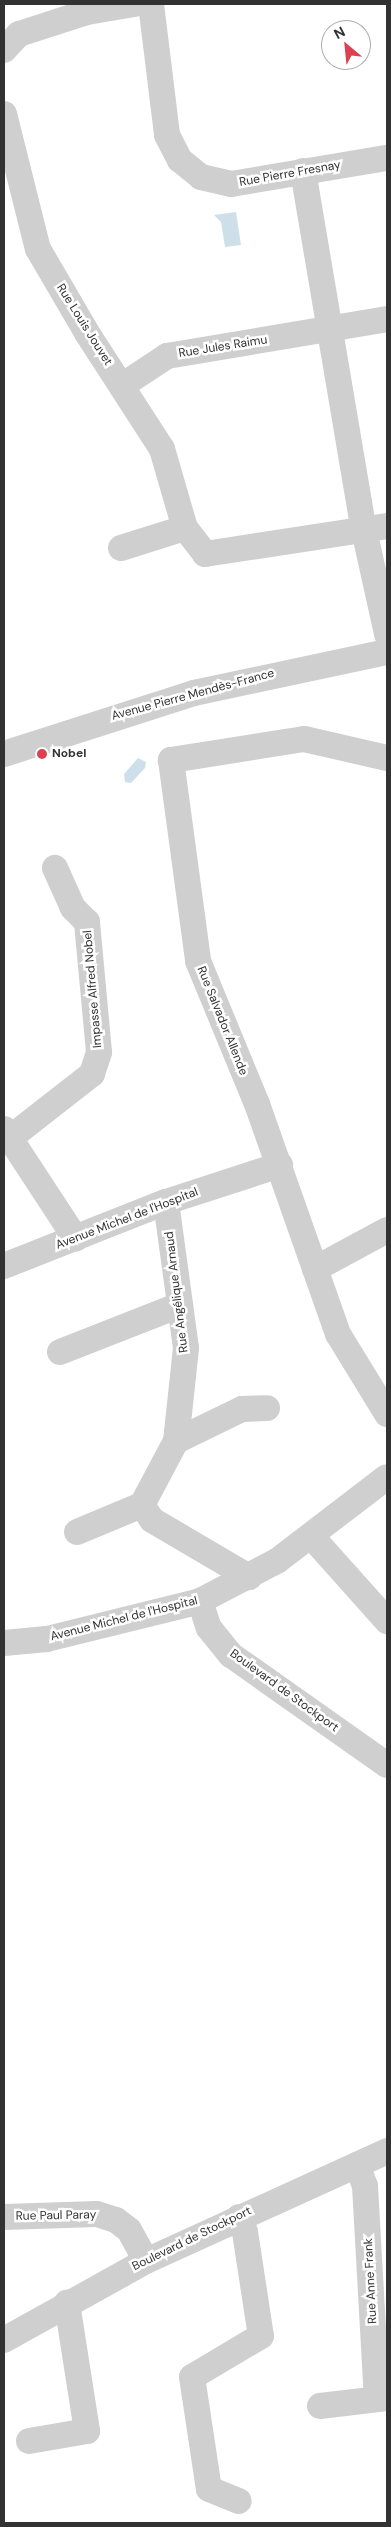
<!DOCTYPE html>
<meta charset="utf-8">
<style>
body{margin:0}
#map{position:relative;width:391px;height:2527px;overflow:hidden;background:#fff;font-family:"DM Sans",sans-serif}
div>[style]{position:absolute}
.water>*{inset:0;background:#cde0ea}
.minor>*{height:26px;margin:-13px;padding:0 13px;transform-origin:13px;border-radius:13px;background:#cfcfcf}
.dots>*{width:14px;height:14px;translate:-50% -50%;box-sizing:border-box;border:2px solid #fff;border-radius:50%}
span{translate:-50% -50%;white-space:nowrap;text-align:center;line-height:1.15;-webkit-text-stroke:5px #fff;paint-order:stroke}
.street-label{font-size:12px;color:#323232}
.poi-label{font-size:12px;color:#323232;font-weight:700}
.left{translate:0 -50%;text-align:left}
.frame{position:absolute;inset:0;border:5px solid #323232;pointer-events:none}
.north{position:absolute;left:321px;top:20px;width:50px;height:50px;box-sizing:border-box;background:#fff;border:1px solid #adadad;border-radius:50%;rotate:332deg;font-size:14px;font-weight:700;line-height:20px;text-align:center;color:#323232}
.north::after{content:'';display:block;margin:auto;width:18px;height:22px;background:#dc4152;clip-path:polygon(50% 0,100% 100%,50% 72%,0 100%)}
</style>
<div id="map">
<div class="water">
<div style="clip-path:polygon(236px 212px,241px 245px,225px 247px,221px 222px,214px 215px)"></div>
<div style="clip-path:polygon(138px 758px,146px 762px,145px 768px,131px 783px,125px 782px,124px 774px)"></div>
</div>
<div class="minor">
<div style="left:151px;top:4px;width:132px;rotate:83deg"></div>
<div style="left:167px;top:135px;width:28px;rotate:63deg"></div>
<div style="left:180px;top:160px;width:27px;rotate:39deg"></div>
<div style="left:201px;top:177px;width:31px;rotate:13deg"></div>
<div style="left:231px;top:184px;width:158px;rotate:-9.5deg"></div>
<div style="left:4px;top:50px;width:22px;rotate:-47deg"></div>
<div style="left:19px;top:34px;width:71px;rotate:-17.9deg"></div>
<div style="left:87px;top:12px;width:48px;rotate:-9.7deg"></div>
<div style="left:4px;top:114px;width:139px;rotate:75.9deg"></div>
<div style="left:38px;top:249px;width:97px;rotate:59.7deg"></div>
<div style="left:87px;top:333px;width:138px;rotate:57.1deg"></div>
<div style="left:162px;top:449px;width:82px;rotate:73.8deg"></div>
<div style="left:185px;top:528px;width:33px;rotate:52deg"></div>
<div style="left:205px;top:554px;width:184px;rotate:-8.7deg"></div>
<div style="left:303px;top:171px;width:364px;rotate:80.4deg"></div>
<div style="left:364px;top:530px;width:107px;rotate:77.5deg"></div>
<div style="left:123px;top:385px;width:53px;rotate:-33.4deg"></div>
<div style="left:167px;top:356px;width:223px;rotate:-9.5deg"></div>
<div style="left:121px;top:548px;width:67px;rotate:-17.4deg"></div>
<div style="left:4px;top:754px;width:200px;rotate:-17.8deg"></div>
<div style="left:194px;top:693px;width:197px;rotate:-12deg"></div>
<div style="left:387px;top:758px;width:85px;rotate:-167.1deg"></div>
<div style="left:304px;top:739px;width:135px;rotate:171deg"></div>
<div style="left:171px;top:760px;width:203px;rotate:82.3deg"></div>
<div style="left:198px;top:961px;width:155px;rotate:67.6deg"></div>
<div style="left:257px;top:1104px;width:244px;rotate:70.6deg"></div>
<div style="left:338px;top:1334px;width:94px;rotate:58.5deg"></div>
<div style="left:4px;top:1129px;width:131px;rotate:56.8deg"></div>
<div style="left:10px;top:1138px;width:104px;rotate:-38deg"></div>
<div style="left:92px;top:1074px;width:23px;rotate:-72deg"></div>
<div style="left:99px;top:1052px;width:131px;rotate:-95.3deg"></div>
<div style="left:87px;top:922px;width:20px;rotate:-135deg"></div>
<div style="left:73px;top:908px;width:44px;rotate:-114.2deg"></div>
<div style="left:166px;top:1202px;width:147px;rotate:82.2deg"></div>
<div style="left:186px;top:1348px;width:94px;rotate:96.1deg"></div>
<div style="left:176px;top:1441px;width:72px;rotate:118deg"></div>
<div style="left:142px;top:1505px;width:18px;rotate:56deg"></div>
<div style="left:152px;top:1520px;width:113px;rotate:30.4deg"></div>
<div style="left:4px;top:1266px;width:174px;rotate:-21.6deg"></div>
<div style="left:166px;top:1202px;width:120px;rotate:-18deg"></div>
<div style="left:315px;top:1269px;width:82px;rotate:-28.4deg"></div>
<div style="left:60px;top:1352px;width:129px;rotate:-21.4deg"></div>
<div style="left:176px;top:1441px;width:73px;rotate:-25.9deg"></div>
<div style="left:242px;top:1409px;width:25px;rotate:-2deg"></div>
<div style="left:77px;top:1532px;width:70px;rotate:-22.6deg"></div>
<div style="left:312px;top:1537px;width:113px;rotate:48.2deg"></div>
<div style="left:200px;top:1601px;width:28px;rotate:72deg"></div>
<div style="left:209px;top:1628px;width:35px;rotate:51deg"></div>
<div style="left:231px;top:1655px;width:191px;rotate:35.2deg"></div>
<div style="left:4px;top:1643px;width:43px;rotate:-5.3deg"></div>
<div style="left:47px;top:1639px;width:158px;rotate:-13.9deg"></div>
<div style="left:200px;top:1601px;width:87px;rotate:-27.5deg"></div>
<div style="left:277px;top:1561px;width:138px;rotate:-37.4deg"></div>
<div style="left:357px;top:2165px;width:22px;rotate:69deg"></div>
<div style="left:365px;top:2186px;width:212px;rotate:86.8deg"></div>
<div style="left:4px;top:2217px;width:93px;rotate:-1.8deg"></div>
<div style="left:97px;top:2214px;width:20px;rotate:18deg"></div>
<div style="left:116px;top:2220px;width:16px;rotate:38deg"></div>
<div style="left:129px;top:2230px;width:35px;rotate:61deg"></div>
<div style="left:239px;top:2217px;width:16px;rotate:68deg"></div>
<div style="left:245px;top:2232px;width:105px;rotate:81.3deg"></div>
<div style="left:261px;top:2336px;width:80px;rotate:149.3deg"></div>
<div style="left:192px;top:2377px;width:113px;rotate:81.4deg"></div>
<div style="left:209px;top:2489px;width:32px;rotate:22deg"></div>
<div style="left:4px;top:2340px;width:162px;rotate:-29.1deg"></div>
<div style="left:146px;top:2261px;width:265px;rotate:-24.5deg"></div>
<div style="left:320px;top:2406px;width:67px;rotate:-6.8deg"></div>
<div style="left:29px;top:2441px;width:59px;rotate:-9.8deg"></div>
<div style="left:87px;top:2431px;width:130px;rotate:-98.9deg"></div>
</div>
<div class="dots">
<div style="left:42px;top:754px;background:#dc4152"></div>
</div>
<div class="street-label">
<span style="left:290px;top:174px;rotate:-10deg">Rue Pierre Fresnay</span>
<span style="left:84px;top:325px;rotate:58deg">Rue Louis Jouvet</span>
<span style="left:223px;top:347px;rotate:-9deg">Rue Jules Raimu</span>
<span style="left:193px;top:695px;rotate:-15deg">Avenue Pierre Mendès-France</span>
<span style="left:93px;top:989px;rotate:-95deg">Impasse Alfred Nobel</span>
<span style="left:222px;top:1021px;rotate:68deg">Rue Salvador Allende</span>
<span style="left:127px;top:1219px;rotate:-21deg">Avenue Michel de l'Hospital</span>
<span style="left:177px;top:1292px;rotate:-97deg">Rue Angélique Arnaud</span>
<span style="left:124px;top:1619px;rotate:-14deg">Avenue Michel de l'Hospital</span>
<span style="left:284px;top:1691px;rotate:36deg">Boulevard de Stockport</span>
<span style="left:56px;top:2216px;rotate:-1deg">Rue Paul Paray</span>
<span style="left:192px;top:2239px;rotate:-26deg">Boulevard de Stockport</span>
<span style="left:371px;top:2281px;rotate:-93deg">Rue Anne Frank</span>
</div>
<div class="poi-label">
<span class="left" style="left:52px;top:754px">Nobel</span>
</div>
<div class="frame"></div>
<div class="north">N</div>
</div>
